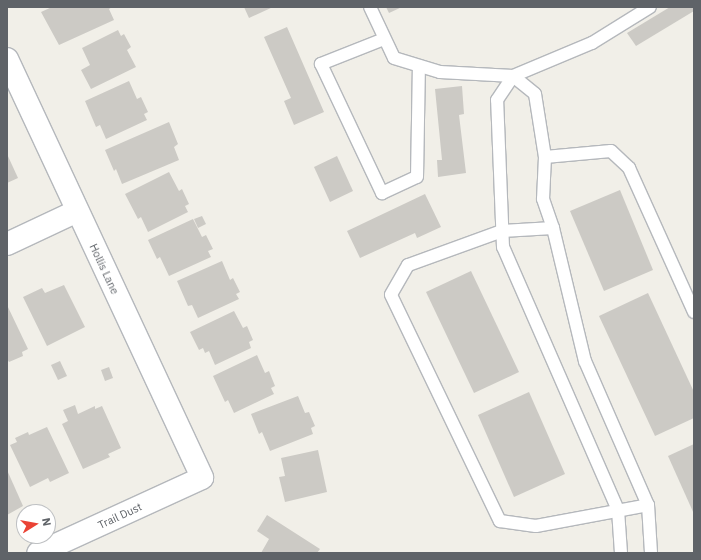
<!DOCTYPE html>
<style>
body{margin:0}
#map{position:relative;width:701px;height:560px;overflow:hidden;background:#f1efe8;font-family:"IBM Plex Sans",sans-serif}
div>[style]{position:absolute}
.building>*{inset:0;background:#cccac5}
.roads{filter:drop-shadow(1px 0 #b5b8bc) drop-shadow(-1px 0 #b5b8bc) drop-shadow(0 1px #b5b8bc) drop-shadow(0 -1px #b5b8bc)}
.lane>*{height:12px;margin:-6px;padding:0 6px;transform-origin:6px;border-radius:6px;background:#fff}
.street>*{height:22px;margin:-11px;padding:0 11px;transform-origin:11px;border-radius:11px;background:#fff}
span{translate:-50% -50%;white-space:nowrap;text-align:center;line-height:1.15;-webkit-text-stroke:3.5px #fff;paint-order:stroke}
.street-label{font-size:11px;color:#5f6368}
.frame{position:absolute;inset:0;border:8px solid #5f6368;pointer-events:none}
.north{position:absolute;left:16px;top:504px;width:40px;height:40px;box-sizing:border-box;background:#fff;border:1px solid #bfc1c3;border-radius:50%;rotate:79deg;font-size:11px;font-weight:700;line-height:16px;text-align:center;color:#5f6368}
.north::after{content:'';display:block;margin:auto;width:14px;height:18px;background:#ea4335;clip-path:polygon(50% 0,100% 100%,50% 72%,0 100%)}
</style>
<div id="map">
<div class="building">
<div style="clip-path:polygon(52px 7px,112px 7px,109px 9px,114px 20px,59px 45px,41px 12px)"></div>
<div style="clip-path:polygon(244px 7px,273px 7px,249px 18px)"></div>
<div style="clip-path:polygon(386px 7px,402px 7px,389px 13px)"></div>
<div style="clip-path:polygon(670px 7px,694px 7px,694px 11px,636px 46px,627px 33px)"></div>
<div style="clip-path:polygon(287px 27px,324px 112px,294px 125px,284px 101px,291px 98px,264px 37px)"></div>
<div style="clip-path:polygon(118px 30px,121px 36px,124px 34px,131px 47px,127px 50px,136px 67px,91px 89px,81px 70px,90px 65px,82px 48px)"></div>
<div style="clip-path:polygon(129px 81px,137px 99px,141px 97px,148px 112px,144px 114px,147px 120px,106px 139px,100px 125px,96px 127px,85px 101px)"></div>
<div style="clip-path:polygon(462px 86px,464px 114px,459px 115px,466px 173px,438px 177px,437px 160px,442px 160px,435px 89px)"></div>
<div style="clip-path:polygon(169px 122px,178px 144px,174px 147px,179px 160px,122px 184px,116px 169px,114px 171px,105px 150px)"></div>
<div style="clip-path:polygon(7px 154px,18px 178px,7px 183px)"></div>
<div style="clip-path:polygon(337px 156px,353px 191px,330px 202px,314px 167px)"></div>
<div style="clip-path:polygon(169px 172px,179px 191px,182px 189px,189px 204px,185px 206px,188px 212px,148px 232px,141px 217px,138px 219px,125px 194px)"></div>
<div style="clip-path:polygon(620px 190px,653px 270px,604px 291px,570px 211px)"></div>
<div style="clip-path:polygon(425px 194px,441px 227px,417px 238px,415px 233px,360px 258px,347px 231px)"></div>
<div style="clip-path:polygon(202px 216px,206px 224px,198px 228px,194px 219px)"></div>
<div style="clip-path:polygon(193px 219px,202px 237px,206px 235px,213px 249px,208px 251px,211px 257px,169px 276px,160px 257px,157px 259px,148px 240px)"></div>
<div style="clip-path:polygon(222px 261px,230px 280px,233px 278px,240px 292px,236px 294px,239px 299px,198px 318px,192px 305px,188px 306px,177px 281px)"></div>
<div style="clip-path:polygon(471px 271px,519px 372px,474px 393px,426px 292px)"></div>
<div style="clip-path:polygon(64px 285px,85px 327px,47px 346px,23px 297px,42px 288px,45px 293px)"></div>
<div style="clip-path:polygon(648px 293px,694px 392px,694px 418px,655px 436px,599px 316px)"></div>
<div style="clip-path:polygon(7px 305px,28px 349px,22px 352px,23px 356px,9px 362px,7px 359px)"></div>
<div style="clip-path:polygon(234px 311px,243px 328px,247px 326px,253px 340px,249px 342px,251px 348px,215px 365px,209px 351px,205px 353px,203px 348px,199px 350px,190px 332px)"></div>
<div style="clip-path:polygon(257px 355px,265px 373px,269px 371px,275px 386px,271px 388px,274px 394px,234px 413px,228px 400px,225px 402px,213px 376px)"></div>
<div style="clip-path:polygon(60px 361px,67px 376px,58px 380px,51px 365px)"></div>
<div style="clip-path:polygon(109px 367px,113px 378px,105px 381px,101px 370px)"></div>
<div style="clip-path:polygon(529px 392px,565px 474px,514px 497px,478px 415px)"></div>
<div style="clip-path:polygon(298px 396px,305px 413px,309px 412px,315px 426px,311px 428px,313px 434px,270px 451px,262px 432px,259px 434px,251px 414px)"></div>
<div style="clip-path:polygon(75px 405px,78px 414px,95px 406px,95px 409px,102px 406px,121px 448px,108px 454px,110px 457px,83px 469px,62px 424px,68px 421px,63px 410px)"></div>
<div style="clip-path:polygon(47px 427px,69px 473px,50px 482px,48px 478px,30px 487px,10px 445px,17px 442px,15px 438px,28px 432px,29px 435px)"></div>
<div style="clip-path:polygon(694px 444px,694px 514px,668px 456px)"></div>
<div style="clip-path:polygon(318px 450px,327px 492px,285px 502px,279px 477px,285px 476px,281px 458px)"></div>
<div style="clip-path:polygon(7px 470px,23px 506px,7px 515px)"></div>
<div style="clip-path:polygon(267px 515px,320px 549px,317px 553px,261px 553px,269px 539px,257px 531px)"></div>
</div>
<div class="roads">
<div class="lane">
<div style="left:370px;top:7px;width:56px;rotate:64.8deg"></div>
<div style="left:394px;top:58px;width:48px;rotate:16.9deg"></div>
<div style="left:440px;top:72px;width:73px;rotate:3.1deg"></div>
<div style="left:513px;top:76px;width:86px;rotate:-22.7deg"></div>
<div style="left:592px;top:43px;width:68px;rotate:-31.8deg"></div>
<div style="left:384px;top:39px;width:68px;rotate:158.4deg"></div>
<div style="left:321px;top:64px;width:143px;rotate:64.7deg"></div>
<div style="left:382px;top:193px;width:38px;rotate:-25deg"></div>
<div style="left:417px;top:177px;width:111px;rotate:-89deg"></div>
<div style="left:545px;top:157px;width:66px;rotate:-5.2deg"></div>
<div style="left:611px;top:151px;width:25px;rotate:43deg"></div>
<div style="left:629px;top:168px;width:158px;rotate:65.7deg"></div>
<div style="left:553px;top:228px;width:51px;rotate:176.6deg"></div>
<div style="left:502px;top:231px;width:100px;rotate:160.1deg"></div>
<div style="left:408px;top:265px;width:34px;rotate:120deg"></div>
<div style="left:391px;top:295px;width:251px;rotate:64.3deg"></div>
<div style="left:500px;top:521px;width:36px;rotate:8deg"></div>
<div style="left:536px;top:526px;width:114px;rotate:-10.6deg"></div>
<div style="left:621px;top:553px;width:43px;rotate:-94deg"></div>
<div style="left:618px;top:510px;width:287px;rotate:-113.6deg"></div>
<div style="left:503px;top:247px;width:147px;rotate:-92.3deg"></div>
<div style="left:497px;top:100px;width:29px;rotate:-56deg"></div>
<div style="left:513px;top:76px;width:28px;rotate:39deg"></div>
<div style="left:535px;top:94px;width:64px;rotate:81deg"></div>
<div style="left:545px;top:157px;width:42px;rotate:92.7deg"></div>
<div style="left:543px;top:199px;width:31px;rotate:71deg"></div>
<div style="left:553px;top:228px;width:137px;rotate:76.5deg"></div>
<div style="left:585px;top:361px;width:157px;rotate:66.4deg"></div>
<div style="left:648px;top:505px;width:48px;rotate:86.4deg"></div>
</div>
<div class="street">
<div style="left:7px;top:59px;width:462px;rotate:65deg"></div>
<div style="left:202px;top:478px;width:180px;rotate:155.4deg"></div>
<div style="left:7px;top:244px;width:77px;rotate:-25.2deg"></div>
</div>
</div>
<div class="street-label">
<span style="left:104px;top:269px;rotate:65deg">Hollis Lane</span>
<span style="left:120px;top:516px;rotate:-25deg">Trail Dust</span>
</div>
<div class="frame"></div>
<div class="north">N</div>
</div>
